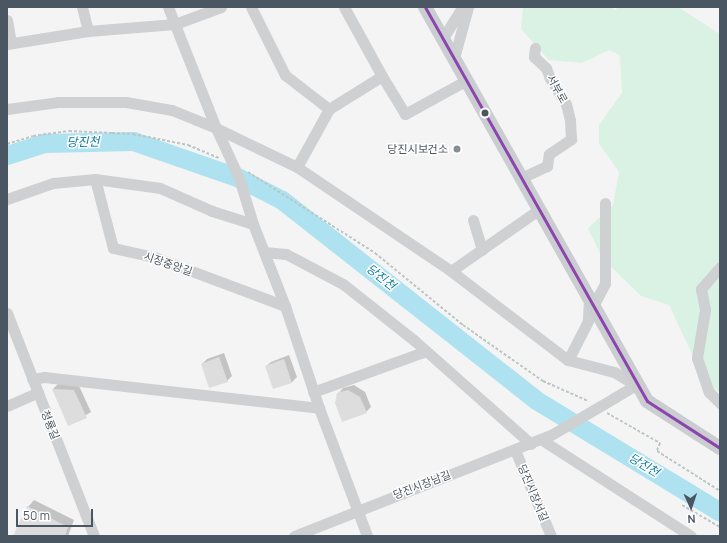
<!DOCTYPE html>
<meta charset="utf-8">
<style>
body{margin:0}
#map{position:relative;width:727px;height:543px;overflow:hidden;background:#f4f4f4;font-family:Manrope,"Noto Sans KR",sans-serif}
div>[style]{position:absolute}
.green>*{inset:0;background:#d9f2e3}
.shadow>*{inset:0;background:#0003}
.river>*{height:19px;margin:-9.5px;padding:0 9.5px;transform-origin:9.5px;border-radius:9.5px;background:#aee2f0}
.building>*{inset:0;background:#ddddde}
.path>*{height:2px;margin-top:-1px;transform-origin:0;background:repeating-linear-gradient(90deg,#bcc7c4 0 3px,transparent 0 5px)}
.minor>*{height:11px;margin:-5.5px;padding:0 5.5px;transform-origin:5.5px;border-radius:5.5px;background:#ced0d2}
.major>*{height:14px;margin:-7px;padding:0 7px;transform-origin:7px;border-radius:7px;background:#caced1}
.minor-bridge>*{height:11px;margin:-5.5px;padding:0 5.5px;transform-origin:5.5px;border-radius:5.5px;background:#ced0d2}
.bus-1>*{height:3px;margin:-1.5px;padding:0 1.5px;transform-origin:1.5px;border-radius:1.5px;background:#8e44ad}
.dots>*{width:11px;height:11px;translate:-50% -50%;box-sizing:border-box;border:2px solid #fff;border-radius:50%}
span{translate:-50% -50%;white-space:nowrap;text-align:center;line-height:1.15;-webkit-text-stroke:3px #fff;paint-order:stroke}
.street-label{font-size:11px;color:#4a5661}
.poi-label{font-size:11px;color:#4a5661}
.right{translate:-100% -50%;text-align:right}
.water-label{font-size:12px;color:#0c7c9b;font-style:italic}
.frame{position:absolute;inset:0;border:8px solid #4a5661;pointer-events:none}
.north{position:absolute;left:671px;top:487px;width:40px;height:40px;-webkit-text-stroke:3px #fff;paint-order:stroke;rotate:177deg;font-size:11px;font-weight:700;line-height:16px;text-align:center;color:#4a5661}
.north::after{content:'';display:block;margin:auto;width:14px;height:18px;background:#4a5661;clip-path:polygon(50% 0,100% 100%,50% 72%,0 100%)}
.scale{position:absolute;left:16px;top:509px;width:77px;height:18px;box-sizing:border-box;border:2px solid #4a5661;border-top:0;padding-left:5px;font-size:12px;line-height:14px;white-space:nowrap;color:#4a5661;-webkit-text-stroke:3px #fff;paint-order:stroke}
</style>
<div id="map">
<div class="green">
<div style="clip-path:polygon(523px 7px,611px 7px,615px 10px,619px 7px,678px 7px,720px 34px,720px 392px,707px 386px,669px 305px,641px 296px,602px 258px,588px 228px,613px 205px,619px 172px,599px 144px,599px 125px,622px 93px,620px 55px,609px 50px,582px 63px,549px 60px,521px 29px)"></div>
</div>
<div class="shadow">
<div style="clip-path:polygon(224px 353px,232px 376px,227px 381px,202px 364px,207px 359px)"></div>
<div style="clip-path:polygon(289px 355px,297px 377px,292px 382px,274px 387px,266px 366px,271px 362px)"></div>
<div style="clip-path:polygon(58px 384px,79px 386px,91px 412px,69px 425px,53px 389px)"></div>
<div style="clip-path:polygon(354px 385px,365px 392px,371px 407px,366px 412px,338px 394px,343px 388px)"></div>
<div style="clip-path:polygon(34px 500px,74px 520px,68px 536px,14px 536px,28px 507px)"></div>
</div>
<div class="river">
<div style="left:7px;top:155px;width:40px;rotate:-18deg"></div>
<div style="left:45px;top:143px;width:88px;rotate:-1.3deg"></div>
<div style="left:133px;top:141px;width:112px;rotate:19.2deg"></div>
<div style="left:239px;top:178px;width:48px;rotate:27.1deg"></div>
<div style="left:282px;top:200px;width:323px;rotate:38.2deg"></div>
<div style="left:536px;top:400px;width:215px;rotate:31.3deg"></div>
</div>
<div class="building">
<div style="clip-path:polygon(219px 357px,228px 382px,209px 388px,201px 364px)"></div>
<div style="clip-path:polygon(284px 359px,292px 383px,273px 389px,265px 366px)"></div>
<div style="clip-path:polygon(52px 389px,74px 390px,87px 418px,68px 426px)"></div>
<div style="clip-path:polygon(348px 390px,360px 397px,367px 413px,342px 422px,335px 403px,337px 393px)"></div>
<div style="clip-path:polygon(27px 506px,68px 527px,65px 536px,13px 536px)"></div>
</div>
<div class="path">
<div style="left:7px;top:144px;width:27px;rotate:-17deg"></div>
<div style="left:33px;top:136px;width:36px;rotate:-8deg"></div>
<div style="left:69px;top:131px;width:43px;rotate:2.7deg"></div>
<div style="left:112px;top:133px;width:21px;rotate:3deg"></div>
<div style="left:133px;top:134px;width:56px;rotate:11.3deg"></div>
<div style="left:188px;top:145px;width:34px;rotate:23deg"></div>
<div style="left:248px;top:172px;width:151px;rotate:32.5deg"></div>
<div style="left:375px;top:253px;width:114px;rotate:39.3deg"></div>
<div style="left:463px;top:325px;width:98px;rotate:35deg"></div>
<div style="left:543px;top:381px;width:49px;rotate:24deg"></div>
<div style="left:607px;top:413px;width:61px;rotate:29.5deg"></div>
<div style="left:660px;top:443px;width:9px;rotate:111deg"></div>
<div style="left:657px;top:451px;width:75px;rotate:32.4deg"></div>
<div style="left:682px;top:505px;width:44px;rotate:30.1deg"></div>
</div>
<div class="minor">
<div style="left:82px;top:7px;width:25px;rotate:76deg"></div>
<div style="left:168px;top:7px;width:130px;rotate:68.4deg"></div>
<div style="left:216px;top:128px;width:90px;rotate:25.7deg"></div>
<div style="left:251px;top:7px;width:76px;rotate:63.4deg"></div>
<div style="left:285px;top:75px;width:56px;rotate:37.7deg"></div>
<div style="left:344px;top:7px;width:79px;rotate:61.2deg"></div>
<div style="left:7px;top:20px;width:23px;rotate:80deg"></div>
<div style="left:443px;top:38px;width:36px;rotate:-58deg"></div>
<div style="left:7px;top:44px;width:82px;rotate:-9.1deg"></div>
<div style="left:88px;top:31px;width:87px;rotate:-4.6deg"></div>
<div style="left:175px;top:24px;width:49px;rotate:-20.3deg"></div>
<div style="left:454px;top:58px;width:53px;rotate:-74.6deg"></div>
<div style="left:467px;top:80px;width:71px;rotate:151.3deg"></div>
<div style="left:405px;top:114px;width:44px;rotate:-121.2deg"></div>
<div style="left:382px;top:76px;width:62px;rotate:148.1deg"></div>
<div style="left:329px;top:109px;width:66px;rotate:118.9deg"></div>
<div style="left:297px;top:167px;width:186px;rotate:34deg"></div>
<div style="left:451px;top:271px;width:106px;rotate:-35deg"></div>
<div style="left:7px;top:109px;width:51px;rotate:-7.8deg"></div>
<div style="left:58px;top:102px;width:68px"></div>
<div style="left:126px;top:102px;width:47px;rotate:9.9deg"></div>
<div style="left:172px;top:110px;width:48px;rotate:22.2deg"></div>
<div style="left:521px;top:178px;width:29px;rotate:-25deg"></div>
<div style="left:547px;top:166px;width:12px;rotate:-81deg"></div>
<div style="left:549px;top:154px;width:27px;rotate:-34deg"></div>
<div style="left:571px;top:139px;width:19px;rotate:-93deg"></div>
<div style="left:570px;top:120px;width:16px;rotate:-104deg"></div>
<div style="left:566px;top:104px;width:31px;rotate:-122deg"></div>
<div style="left:550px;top:78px;width:11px;rotate:-112deg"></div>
<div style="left:546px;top:68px;width:16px;rotate:-137deg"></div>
<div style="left:534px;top:57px;width:9px;rotate:-84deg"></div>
<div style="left:7px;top:199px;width:49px;rotate:-19.2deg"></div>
<div style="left:53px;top:183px;width:42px;rotate:-5.4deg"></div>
<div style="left:95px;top:179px;width:66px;rotate:7.9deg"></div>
<div style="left:160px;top:188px;width:57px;rotate:23.9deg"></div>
<div style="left:212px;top:211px;width:43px;rotate:17.6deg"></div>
<div style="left:253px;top:224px;width:88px;rotate:68.7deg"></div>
<div style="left:285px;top:306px;width:140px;rotate:-159.5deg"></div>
<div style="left:154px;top:257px;width:42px;rotate:-167.6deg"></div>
<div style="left:113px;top:248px;width:71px;rotate:-104.6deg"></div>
<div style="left:473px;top:220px;width:31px;rotate:73deg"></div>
<div style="left:264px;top:252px;width:22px;rotate:5deg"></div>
<div style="left:286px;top:254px;width:64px;rotate:27.8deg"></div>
<div style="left:343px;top:284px;width:92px;rotate:38.4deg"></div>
<div style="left:415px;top:341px;width:155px;rotate:41.6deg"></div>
<div style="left:720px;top:267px;width:29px;rotate:131deg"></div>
<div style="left:701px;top:289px;width:21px;rotate:79deg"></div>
<div style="left:705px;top:310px;width:49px;rotate:99.5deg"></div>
<div style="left:697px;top:358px;width:36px;rotate:71deg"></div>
<div style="left:709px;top:392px;width:16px;rotate:45deg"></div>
<div style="left:451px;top:271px;width:147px;rotate:37.3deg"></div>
<div style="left:589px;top:299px;width:22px;rotate:93deg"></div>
<div style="left:588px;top:321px;width:44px;rotate:117.1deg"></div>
<div style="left:568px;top:360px;width:48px;rotate:14.6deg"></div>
<div style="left:614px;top:372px;width:26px;rotate:31deg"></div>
<div style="left:593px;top:306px;width:26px;rotate:-62deg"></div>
<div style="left:605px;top:283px;width:80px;rotate:-90deg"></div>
<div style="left:7px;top:313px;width:239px;rotate:68.7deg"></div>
<div style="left:32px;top:379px;width:12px;rotate:-9deg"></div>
<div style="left:44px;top:377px;width:277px;rotate:6.4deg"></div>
<div style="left:319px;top:408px;width:108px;rotate:-108.4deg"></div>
<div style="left:313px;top:392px;width:120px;rotate:-19.9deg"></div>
<div style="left:614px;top:398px;width:26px;rotate:-31deg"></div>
<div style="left:7px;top:406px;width:34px;rotate:-24deg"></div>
<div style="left:319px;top:408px;width:137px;rotate:69.4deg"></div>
<div style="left:542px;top:440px;width:177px;rotate:32.8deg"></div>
<div style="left:515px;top:450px;width:93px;rotate:67.3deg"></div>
<div style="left:294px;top:536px;width:276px;rotate:-21.5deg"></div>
</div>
<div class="major">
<div style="left:425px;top:7px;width:452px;rotate:60.6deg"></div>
<div style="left:647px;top:401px;width:87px;rotate:32.8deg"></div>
</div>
<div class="minor-bridge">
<div style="left:216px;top:128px;width:55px;rotate:65.3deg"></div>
<div style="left:239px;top:178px;width:48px;rotate:73.1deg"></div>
<div style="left:551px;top:435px;width:73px;rotate:-30.4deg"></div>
</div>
<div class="bus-1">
<div style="left:425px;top:7px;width:452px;rotate:60.6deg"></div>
<div style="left:647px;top:401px;width:87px;rotate:32.8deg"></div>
</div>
<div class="dots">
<div style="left:485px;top:113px;background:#4a5661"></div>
<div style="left:457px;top:149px;background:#868d94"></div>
</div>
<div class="street-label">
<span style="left:557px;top:89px;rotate:61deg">서부로</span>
<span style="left:168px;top:264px;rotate:19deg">시장중앙길</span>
<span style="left:50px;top:425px;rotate:68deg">청룡길</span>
<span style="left:422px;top:485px;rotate:-21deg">당진시장남길</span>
<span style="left:533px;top:493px;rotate:67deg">당진시장서길</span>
</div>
<div class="poi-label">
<span class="right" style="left:448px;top:149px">당진시보건소</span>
</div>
<div class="water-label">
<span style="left:83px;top:142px;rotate:-1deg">당진천</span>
<span style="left:381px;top:277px;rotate:38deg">당진천</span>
<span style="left:644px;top:465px;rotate:31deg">당진천</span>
</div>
<div class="frame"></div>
<div class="north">N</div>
<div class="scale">50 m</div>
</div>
